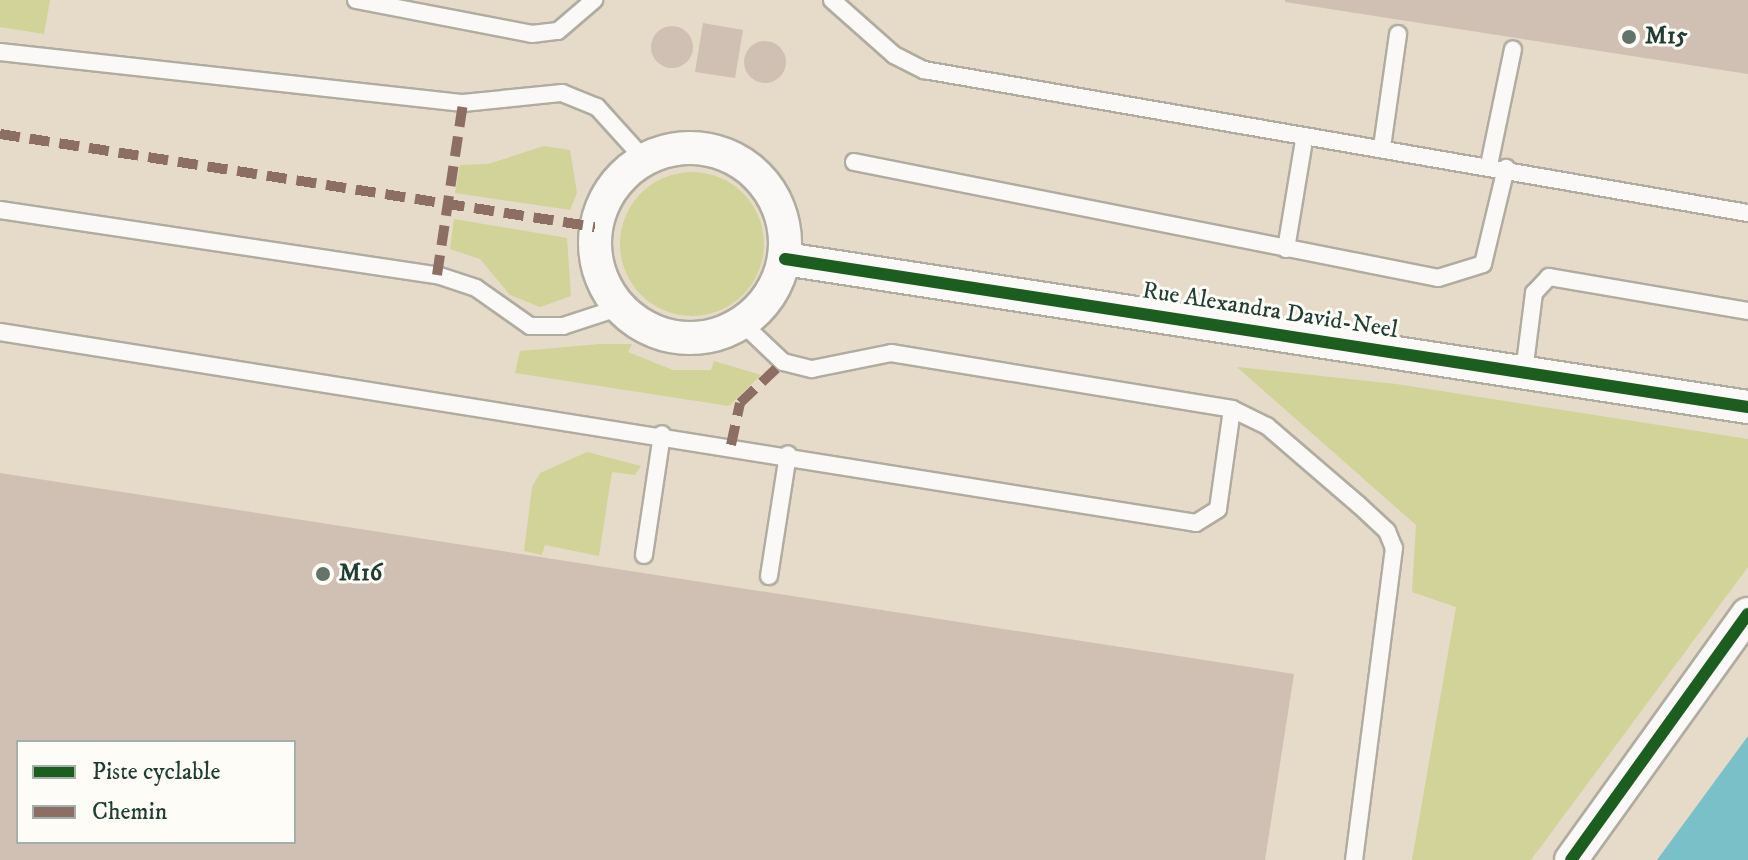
<!DOCTYPE html>
<style>
body{margin:0}
#map{position:relative;width:1748px;height:860px;overflow:hidden;background:#e6dac9;font-family:"IM FELL DW Pica",serif}
div>[style]{position:absolute}
.green>*{inset:0;background:#d2d398}
.round{border-radius:50%}
.water>*{inset:0;background:#79c0c8}
.building>*{inset:0;background:#d0c0b4}
.roads{filter:drop-shadow(2px 0 #b0aca0) drop-shadow(-2px 0 #b0aca0) drop-shadow(0 2px #b0aca0) drop-shadow(0 -2px #b0aca0)}
.lane>*{height:16px;margin:-8px;padding:0 8px;transform-origin:8px;border-radius:8px;background:#fbf9f7}
.street>*{height:32px;margin:-16px;padding:0 16px;transform-origin:16px;border-radius:16px;background:#fbf9f7}
.street>.ring{margin:-16px;padding:0;box-sizing:content-box;background:none;border:32px solid #fbf9f7;border-radius:50%}
.quiet>*{height:10px;margin-top:-5px;transform-origin:0;background:repeating-linear-gradient(90deg,#8d6e63 0 20px,transparent 0 30px)}
.cycleway>*{height:12px;margin:-6px;padding:0 6px;transform-origin:6px;border-radius:6px;background:#1b5e20}
.dots>*{width:22px;height:22px;translate:-50% -50%;box-sizing:border-box;border:4px solid #fdfcf7;border-radius:50%}
span{translate:-50% -50%;white-space:nowrap;text-align:center;line-height:1.15;-webkit-text-stroke:6px #fdfcf7;paint-order:stroke}
.poi-label{font-size:24px;color:#1f3d34;font-weight:700}
.left{translate:0 -50%;text-align:left}
.street-label{font-size:24px;color:#1f3d34}
.legend{position:absolute;left:16px;top:740px;width:280px;height:104px;box-sizing:border-box;background:#fdfcf7;border:2px solid #a4b0a9;margin:0;padding:10px 14px;list-style:none;font-size:24px;color:#1f3d34}
.legend li{display:flex;align-items:center;gap:16px;height:40px}
.legend b{width:40px;border:2px solid #a4b0a9}
</style>
<div id="map">
<div class="green">
<div style="clip-path:polygon(0 0,50px 0,44px 34px,0 27px)"></div>
<div style="clip-path:polygon(544px 146px,570px 150px,577px 193px,570px 210px,455px 193px,460px 165px,488px 164px)"></div>
<div class="round" style="left:620px;top:172px;width:144px;height:144px"></div>
<div style="clip-path:polygon(454px 219px,567px 238px,571px 296px,540px 307px,510px 295px,480px 259px,450px 249px)"></div>
<div style="clip-path:polygon(600px 344px,632px 344px,628px 352px,673px 370px,711px 370px,714px 361px,761px 375px,729px 406px,515px 373px,520px 351px)"></div>
<div style="clip-path:polygon(1237px 367px,1396px 384px,1748px 439px,1748px 567px,1531px 860px,1412px 860px,1456px 607px,1412px 592px,1416px 525px)"></div>
<div style="clip-path:polygon(587px 452px,641px 466px,635px 475px,612px 472px,599px 556px,545px 545px,542px 555px,524px 551px,532px 487px,540px 473px)"></div>
</div>
<div class="water">
<div style="clip-path:polygon(1748px 736px,1748px 860px,1657px 860px)"></div>
</div>
<div class="building">
<div style="clip-path:polygon(1285px 0,1748px 0,1748px 74px,1285px 2px)"></div>
<div style="clip-path:polygon(703px 23px,743px 30px,735px 78px,695px 72px)"></div>
<div class="round" style="left:651px;top:26px;width:42px;height:42px"></div>
<div class="round" style="left:744px;top:41px;width:42px;height:42px"></div>
<div style="clip-path:polygon(evenodd,0 473px,1294px 674px,1265px 860px,0 860px,0 473px,18px 742px,294px 742px,294px 842px,18px 842px,18px 742px)"></div>
</div>
<div class="roads">
<div class="lane">
<div style="left:356px;top:0;width:179px;rotate:10.9deg"></div>
<div style="left:532px;top:34px;width:26px;rotate:-7deg"></div>
<div style="left:558px;top:31px;width:48px;rotate:-40.7deg"></div>
<div style="left:832px;top:0;width:83px;rotate:41.6deg"></div>
<div style="left:894px;top:55px;width:34px;rotate:27deg"></div>
<div style="left:924px;top:70px;width:836px;rotate:9.85deg"></div>
<div style="left:0;top:52px;width:466px;rotate:6.3deg"></div>
<div style="left:463px;top:103px;width:100px;rotate:-5.8deg"></div>
<div style="left:562px;top:93px;width:38px;rotate:22deg"></div>
<div style="left:597px;top:107px;width:70px;rotate:47.9deg"></div>
<div style="left:1382px;top:147px;width:114px;rotate:-81.9deg"></div>
<div style="left:854px;top:162px;width:595px;rotate:11.23deg"></div>
<div style="left:1438px;top:278px;width:47px;rotate:-17.3deg"></div>
<div style="left:1483px;top:264px;width:99px;rotate:-76.5deg"></div>
<div style="left:1489px;top:165px;width:118px;rotate:-78.3deg"></div>
<div style="left:0;top:210px;width:442px;rotate:8.5deg"></div>
<div style="left:437px;top:275px;width:41px;rotate:18.4deg"></div>
<div style="left:476px;top:288px;width:66px;rotate:35.1deg"></div>
<div style="left:530px;top:326px;width:33px"></div>
<div style="left:563px;top:326px;width:58px;rotate:-18.1deg"></div>
<div style="left:1286px;top:249px;width:110px;rotate:-80.6deg"></div>
<div style="left:743px;top:324px;width:55px;rotate:43.5deg"></div>
<div style="left:783px;top:362px;width:30px;rotate:14deg"></div>
<div style="left:812px;top:369px;width:81px;rotate:-11.4deg"></div>
<div style="left:891px;top:353px;width:346px;rotate:9.3deg"></div>
<div style="left:1232px;top:409px;width:39px;rotate:26deg"></div>
<div style="left:1267px;top:426px;width:121px;rotate:40.7deg"></div>
<div style="left:1359px;top:505px;width:38px;rotate:43deg"></div>
<div style="left:1387px;top:531px;width:18px;rotate:68deg"></div>
<div style="left:1394px;top:548px;width:315px;rotate:97.3deg"></div>
<div style="left:0;top:332px;width:1211px;rotate:9.07deg"></div>
<div style="left:1196px;top:523px;width:26px;rotate:-32deg"></div>
<div style="left:1218px;top:509px;width:101px;rotate:-82deg"></div>
<div style="left:1524px;top:372px;width:80px;rotate:-82.8deg"></div>
<div style="left:1534px;top:293px;width:22px;rotate:-47deg"></div>
<div style="left:1549px;top:277px;width:202px;rotate:9.7deg"></div>
<div style="left:644px;top:555px;width:122px;rotate:-81.5deg"></div>
<div style="left:769px;top:576px;width:123px;rotate:-81.1deg"></div>
</div>
<div class="street">
<div class="ring" style="left:595px;top:148px;width:158px;height:158px"></div>
<div style="left:785px;top:259px;width:974px;rotate:8.74deg"></div>
<div style="left:1571px;top:860px;width:303px;rotate:-54.3deg"></div>
</div>
</div>
<div class="quiet">
<div style="left:0;top:134px;width:602px;rotate:8.88deg"></div>
<div style="left:437px;top:275px;width:174px;rotate:-81.4deg"></div>
<div style="left:731px;top:445px;width:43px;rotate:-77.9deg"></div>
<div style="left:740px;top:403px;width:59px;rotate:-43.6deg"></div>
</div>
<div class="cycleway">
<div style="left:785px;top:259px;width:974px;rotate:8.74deg"></div>
<div style="left:1571px;top:860px;width:303px;rotate:-54.3deg"></div>
</div>
<div class="dots">
<div style="left:1629px;top:37px;background:#657468"></div>
<div style="left:323px;top:574px;background:#657468"></div>
</div>
<div class="poi-label">
<span class="left" style="left:1645px;top:37px">M15</span>
<span class="left" style="left:339px;top:574px">M16</span>
</div>
<div class="street-label">
<span style="left:1270px;top:311px;rotate:9deg">Rue Alexandra David-Neel</span>
</div>
<ul class="legend">
<li><b style="height:10px;background:#1b5e20"></b>Piste cyclable</li>
<li><b style="height:10px;background:#8d6e63"></b>Chemin</li>
</ul>
</div>
